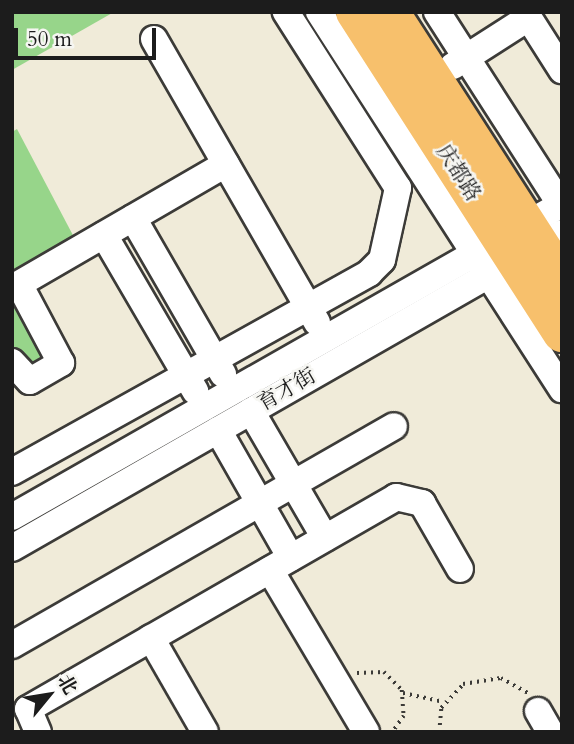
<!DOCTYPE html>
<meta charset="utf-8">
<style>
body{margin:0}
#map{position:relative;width:574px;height:744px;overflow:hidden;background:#f0ebd9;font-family:Cardo,"Noto Serif SC",serif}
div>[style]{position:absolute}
.green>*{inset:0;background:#97d58a}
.path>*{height:3.5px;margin-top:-1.75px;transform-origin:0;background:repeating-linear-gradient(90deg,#3c3b38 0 2px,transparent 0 7px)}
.roads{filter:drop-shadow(2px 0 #3c3b38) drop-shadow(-2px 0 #3c3b38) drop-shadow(0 2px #3c3b38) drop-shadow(0 -2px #3c3b38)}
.minor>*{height:26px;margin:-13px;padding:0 13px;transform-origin:13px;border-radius:13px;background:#fff}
.highway>*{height:38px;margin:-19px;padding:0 19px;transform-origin:19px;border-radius:19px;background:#f7c06c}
span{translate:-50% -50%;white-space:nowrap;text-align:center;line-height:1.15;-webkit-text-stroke:5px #f6f6f2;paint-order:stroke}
.street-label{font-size:21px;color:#1c1c1c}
.frame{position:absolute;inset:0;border:14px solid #1c1c1c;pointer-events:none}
.north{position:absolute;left:14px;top:660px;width:70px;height:70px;-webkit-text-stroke:5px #f6f6f2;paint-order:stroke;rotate:60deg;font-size:19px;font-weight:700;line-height:28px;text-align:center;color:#1c1c1c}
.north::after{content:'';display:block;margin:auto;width:24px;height:32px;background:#1c1c1c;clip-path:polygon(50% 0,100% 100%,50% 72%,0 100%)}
.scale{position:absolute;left:14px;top:28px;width:142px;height:32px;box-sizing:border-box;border:4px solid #1c1c1c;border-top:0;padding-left:9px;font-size:21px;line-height:24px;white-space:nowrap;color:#1c1c1c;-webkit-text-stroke:5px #f6f6f2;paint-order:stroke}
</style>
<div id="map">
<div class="green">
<div style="clip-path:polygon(12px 12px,114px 12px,12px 70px)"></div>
<div style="clip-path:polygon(17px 129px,76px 241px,12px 277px,12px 132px)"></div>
<div style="clip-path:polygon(19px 302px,51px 351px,35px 372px,12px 351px,12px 303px)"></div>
</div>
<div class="path">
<div style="left:357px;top:673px;width:27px;rotate:-2deg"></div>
<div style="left:384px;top:672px;width:25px;rotate:45deg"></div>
<div style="left:402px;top:690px;width:26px;rotate:86deg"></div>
<div style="left:404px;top:716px;width:19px;rotate:125deg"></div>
<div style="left:403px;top:693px;width:42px;rotate:12.4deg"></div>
<div style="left:439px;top:732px;width:24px;rotate:-85deg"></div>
<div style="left:441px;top:708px;width:33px;rotate:-47deg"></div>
<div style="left:463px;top:684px;width:38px;rotate:-9deg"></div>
<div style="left:501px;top:678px;width:31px;rotate:29deg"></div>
</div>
<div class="roads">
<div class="minor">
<div style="left:319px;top:12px;width:449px;rotate:57.2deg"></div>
<div style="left:437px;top:12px;width:232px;rotate:57.3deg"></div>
<div style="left:525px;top:12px;width:69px;rotate:57.5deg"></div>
<div style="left:154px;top:39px;width:327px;rotate:60.1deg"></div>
<div style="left:453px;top:66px;width:89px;rotate:-32.6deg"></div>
<div style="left:133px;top:218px;width:180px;rotate:60deg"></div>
<div style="left:104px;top:235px;width:181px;rotate:59.7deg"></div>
<div style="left:12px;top:288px;width:247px;rotate:-30.1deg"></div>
<div style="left:12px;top:362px;width:26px;rotate:47deg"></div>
<div style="left:30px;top:381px;width:36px;rotate:-30deg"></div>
<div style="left:61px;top:363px;width:89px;rotate:-118deg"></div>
<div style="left:251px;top:411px;width:147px;rotate:59.8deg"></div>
<div style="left:218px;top:430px;width:147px;rotate:60.3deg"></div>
<div style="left:12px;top:472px;width:409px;rotate:-29.1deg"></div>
<div style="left:369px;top:273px;width:18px;rotate:-45deg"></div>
<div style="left:382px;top:260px;width:74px;rotate:-77.5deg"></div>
<div style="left:398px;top:188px;width:209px;rotate:-122.5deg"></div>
<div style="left:12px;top:517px;width:633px;rotate:-29.64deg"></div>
<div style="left:12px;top:548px;width:634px;rotate:-29.8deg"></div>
<div style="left:270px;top:570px;width:188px;rotate:59.3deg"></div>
<div style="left:151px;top:638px;width:108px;rotate:60.1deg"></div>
<div style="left:12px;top:645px;width:440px;rotate:-29.8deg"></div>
<div style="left:538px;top:711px;width:24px;rotate:60deg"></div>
<div style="left:38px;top:732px;width:25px;rotate:-113deg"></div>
<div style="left:28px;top:709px;width:425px;rotate:-29.9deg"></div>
<div style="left:396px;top:497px;width:27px;rotate:13deg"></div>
<div style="left:422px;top:503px;width:76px;rotate:60.1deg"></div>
</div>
<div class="highway">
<div style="left:355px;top:12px;width:382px;rotate:57.2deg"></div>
<div style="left:390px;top:12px;width:318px;rotate:57.2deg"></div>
</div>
</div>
<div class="street-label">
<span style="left:458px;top:173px;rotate:57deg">庆都路</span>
<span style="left:287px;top:390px;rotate:-30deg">育才街</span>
</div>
<div class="frame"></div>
<div class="north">北</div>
<div class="scale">50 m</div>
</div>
